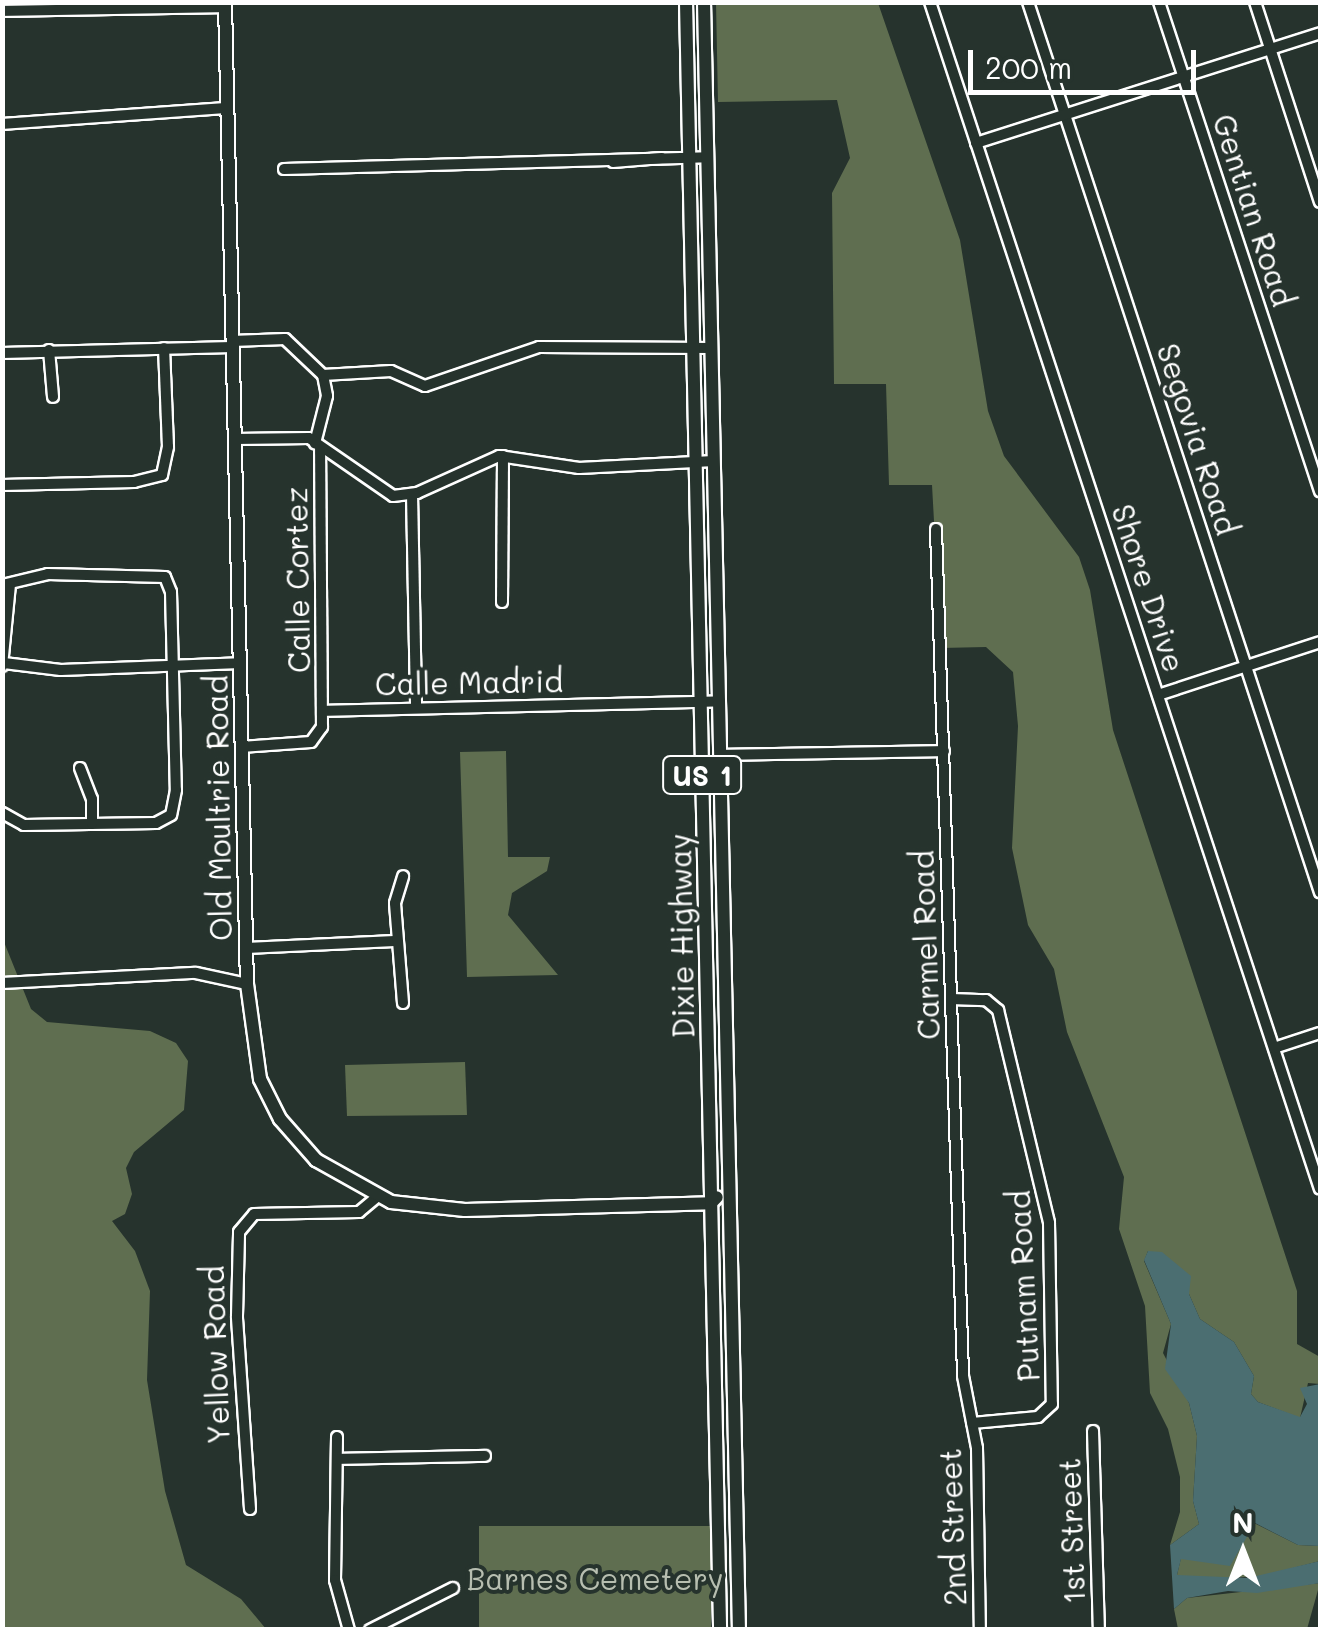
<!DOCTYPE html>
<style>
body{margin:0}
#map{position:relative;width:1323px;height:1632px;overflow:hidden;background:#26332d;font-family:Mali,sans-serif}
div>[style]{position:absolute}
.green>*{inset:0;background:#5f6e50}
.water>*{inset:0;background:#4b6e71}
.roads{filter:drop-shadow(2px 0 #fff) drop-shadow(-2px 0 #fff) drop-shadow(0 2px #fff) drop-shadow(0 -2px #fff)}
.minor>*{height:10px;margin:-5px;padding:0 5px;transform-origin:5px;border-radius:5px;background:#26332d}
.major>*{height:12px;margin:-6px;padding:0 6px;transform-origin:6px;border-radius:6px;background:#26332d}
span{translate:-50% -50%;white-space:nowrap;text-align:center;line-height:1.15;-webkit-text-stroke:8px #26332d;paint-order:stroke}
.shield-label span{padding:2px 8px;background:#26332d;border:2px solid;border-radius:8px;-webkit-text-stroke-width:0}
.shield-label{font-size:28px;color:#fff;font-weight:700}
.street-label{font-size:30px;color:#fff}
.park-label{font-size:30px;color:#b7beb0}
.frame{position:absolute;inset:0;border:5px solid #fff;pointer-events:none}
.north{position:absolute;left:1193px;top:1502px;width:100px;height:100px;-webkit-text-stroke:8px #26332d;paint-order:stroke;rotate:0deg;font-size:28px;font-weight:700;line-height:40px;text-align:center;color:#fff}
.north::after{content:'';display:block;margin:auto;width:35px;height:45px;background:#fff;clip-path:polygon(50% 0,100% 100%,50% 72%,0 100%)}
.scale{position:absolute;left:968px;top:50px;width:228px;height:45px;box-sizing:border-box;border:5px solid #fff;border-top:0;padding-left:12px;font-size:30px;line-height:35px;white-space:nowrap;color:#fff;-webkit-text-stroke:8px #26332d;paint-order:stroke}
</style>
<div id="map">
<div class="green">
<div style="clip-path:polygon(716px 3px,878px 3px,960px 240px,988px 411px,1004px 456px,1079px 557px,1090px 590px,1113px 730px,1297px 1291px,1297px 1344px,1320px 1357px,1320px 1384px,1308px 1383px,1300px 1418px,1258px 1402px,1251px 1394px,1254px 1376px,1234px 1342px,1200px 1319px,1189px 1294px,1148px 1251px,1144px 1261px,1171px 1324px,1163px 1353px,1189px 1403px,1197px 1436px,1193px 1501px,1199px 1524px,1170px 1545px,1180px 1512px,1180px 1477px,1168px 1429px,1150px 1393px,1145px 1306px,1119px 1229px,1124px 1177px,1067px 1032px,1054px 969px,1028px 925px,1012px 848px,1018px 726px,1013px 672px,986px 647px,941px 648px,932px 485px,889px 485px,886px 384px,834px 384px,832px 193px,850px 158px,837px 100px,718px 102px)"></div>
<div style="clip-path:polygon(506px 751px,508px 857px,550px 857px,547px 871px,512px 893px,508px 915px,558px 975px,467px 977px,460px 752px)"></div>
<div style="clip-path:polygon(2px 937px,31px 1009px,47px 1022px,150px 1031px,176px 1043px,188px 1061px,184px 1110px,134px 1152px,126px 1168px,132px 1194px,125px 1214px,112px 1221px,135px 1251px,150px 1291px,147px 1380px,165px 1491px,186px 1565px,241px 1599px,266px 1629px,3px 1629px)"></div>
<div style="clip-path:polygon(465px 1062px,467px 1115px,347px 1116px,345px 1065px)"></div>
<div style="clip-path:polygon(1254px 1523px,1298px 1545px,1320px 1546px,1320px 1561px,1262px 1576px,1194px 1580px,1177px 1575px,1181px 1558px,1230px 1565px)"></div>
<div style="clip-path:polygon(479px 1526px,712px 1526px,711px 1629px,479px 1629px)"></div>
<div style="clip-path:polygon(1320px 1583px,1307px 1629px,1178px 1629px,1174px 1609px,1187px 1598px)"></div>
</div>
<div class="water">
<div style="clip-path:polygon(1148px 1251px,1162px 1252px,1191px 1276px,1189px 1294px,1200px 1319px,1234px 1342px,1254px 1376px,1251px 1394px,1258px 1402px,1300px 1417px,1307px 1404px,1300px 1388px,1320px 1384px,1320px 1546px,1298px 1545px,1255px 1523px,1230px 1566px,1181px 1559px,1177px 1575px,1248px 1578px,1320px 1561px,1320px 1583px,1257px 1593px,1228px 1591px,1187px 1598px,1174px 1609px,1170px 1545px,1199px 1524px,1193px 1501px,1197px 1436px,1189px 1403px,1165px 1369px,1171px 1324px,1144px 1260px)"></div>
</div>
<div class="roads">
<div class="minor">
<div style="left:930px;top:2px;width:1249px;rotate:71.81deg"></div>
<div style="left:1028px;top:2px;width:937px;rotate:71.84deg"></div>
<div style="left:1159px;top:2px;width:515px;rotate:71.78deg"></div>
<div style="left:1255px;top:2px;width:210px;rotate:72deg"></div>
<div style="left:2px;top:11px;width:223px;rotate:-1deg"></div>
<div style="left:2px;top:124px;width:226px;rotate:-4.1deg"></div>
<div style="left:976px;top:143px;width:361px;rotate:-17.7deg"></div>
<div style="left:613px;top:162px;width:49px;rotate:-4.7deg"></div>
<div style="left:284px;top:169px;width:424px;rotate:-1.6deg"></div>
<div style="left:232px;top:341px;width:53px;rotate:-2.2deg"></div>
<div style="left:285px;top:339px;width:52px;rotate:43.5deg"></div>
<div style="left:323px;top:375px;width:21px;rotate:79deg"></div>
<div style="left:327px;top:396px;width:49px;rotate:104.3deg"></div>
<div style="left:49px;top:350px;width:47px;rotate:85.1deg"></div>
<div style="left:2px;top:353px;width:230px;rotate:-1.5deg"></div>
<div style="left:323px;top:375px;width:68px;rotate:-3.4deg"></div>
<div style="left:391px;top:371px;width:37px;rotate:24deg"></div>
<div style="left:425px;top:386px;width:120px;rotate:-18.9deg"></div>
<div style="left:539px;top:347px;width:173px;rotate:0.3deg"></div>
<div style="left:235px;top:439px;width:74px;rotate:-0.8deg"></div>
<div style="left:309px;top:438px;width:102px;rotate:34.6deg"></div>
<div style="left:393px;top:496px;width:24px;rotate:-7deg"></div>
<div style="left:417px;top:493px;width:90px;rotate:-24.3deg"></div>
<div style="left:499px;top:456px;width:81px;rotate:8.5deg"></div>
<div style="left:579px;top:468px;width:135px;rotate:-3deg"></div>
<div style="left:2px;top:485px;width:132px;rotate:-1.3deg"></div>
<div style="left:134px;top:482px;width:29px;rotate:-14deg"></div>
<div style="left:162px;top:475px;width:29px;rotate:-78deg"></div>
<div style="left:168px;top:447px;width:99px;rotate:-92.3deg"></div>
<div style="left:412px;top:494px;width:214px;rotate:88.9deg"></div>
<div style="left:936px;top:529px;width:847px;rotate:88.17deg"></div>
<div style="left:963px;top:1376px;width:73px;rotate:79deg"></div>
<div style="left:977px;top:1448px;width:182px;rotate:89.1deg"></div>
<div style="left:2px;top:585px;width:47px;rotate:-13.4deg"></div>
<div style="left:48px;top:574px;width:117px;rotate:1.5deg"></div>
<div style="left:165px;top:577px;width:16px;rotate:68deg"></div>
<div style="left:171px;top:592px;width:198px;rotate:88.6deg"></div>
<div style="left:176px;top:790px;width:25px;rotate:101deg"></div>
<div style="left:171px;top:815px;width:17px;rotate:152deg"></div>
<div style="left:156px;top:823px;width:132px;rotate:179.1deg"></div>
<div style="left:24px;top:825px;width:25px;rotate:-151deg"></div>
<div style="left:502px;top:602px;width:146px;rotate:-89.6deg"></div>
<div style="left:4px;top:663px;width:57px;rotate:7deg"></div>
<div style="left:61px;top:670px;width:179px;rotate:-2.2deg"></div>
<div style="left:2px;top:666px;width:81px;rotate:-84.4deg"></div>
<div style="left:1158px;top:695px;width:170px;rotate:-18.1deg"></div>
<div style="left:323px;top:711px;width:397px;rotate:-1.4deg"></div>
<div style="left:241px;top:747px;width:70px;rotate:-4.1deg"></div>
<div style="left:311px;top:742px;width:19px;rotate:-54deg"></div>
<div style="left:322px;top:727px;width:280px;rotate:-90.4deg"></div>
<div style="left:721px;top:755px;width:223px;rotate:-1deg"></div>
<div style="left:80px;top:768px;width:33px;rotate:69deg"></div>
<div style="left:92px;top:799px;width:25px;rotate:90deg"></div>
<div style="left:246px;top:948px;width:149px;rotate:-2.7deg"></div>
<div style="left:2px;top:983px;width:194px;rotate:-3deg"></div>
<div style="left:196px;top:973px;width:52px;rotate:12.2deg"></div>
<div style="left:951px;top:999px;width:35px;rotate:2deg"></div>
<div style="left:986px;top:1000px;width:16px;rotate:40deg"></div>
<div style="left:998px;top:1010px;width:219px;rotate:76.5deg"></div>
<div style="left:1049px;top:1223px;width:181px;rotate:89.1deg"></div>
<div style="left:1052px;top:1404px;width:19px;rotate:137deg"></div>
<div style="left:1038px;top:1417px;width:66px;rotate:174.8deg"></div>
<div style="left:403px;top:1003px;width:100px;rotate:-94.6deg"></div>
<div style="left:395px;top:903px;width:28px;rotate:-73deg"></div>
<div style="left:1274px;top:1048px;width:48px;rotate:-18.1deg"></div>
<div style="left:1093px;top:1431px;width:199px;rotate:88.3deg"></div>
<div style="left:337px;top:1437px;width:143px;rotate:90.8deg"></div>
<div style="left:335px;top:1580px;width:52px;rotate:74.4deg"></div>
<div style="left:338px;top:1459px;width:147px;rotate:-1.2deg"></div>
<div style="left:250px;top:1509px;width:193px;rotate:-93.9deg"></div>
<div style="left:237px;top:1316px;width:84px;rotate:-88.6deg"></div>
<div style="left:239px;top:1232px;width:23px;rotate:-50deg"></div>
<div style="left:254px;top:1214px;width:105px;rotate:-1.1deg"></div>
<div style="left:359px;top:1212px;width:23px;rotate:-40deg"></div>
<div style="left:370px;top:1630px;width:93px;rotate:-26.8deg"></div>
</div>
<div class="major">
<div style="left:225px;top:2px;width:982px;rotate:88.72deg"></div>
<div style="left:247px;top:984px;width:96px;rotate:82.2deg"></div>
<div style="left:260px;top:1079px;width:45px;rotate:63.4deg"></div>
<div style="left:280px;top:1119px;width:55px;rotate:48.7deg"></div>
<div style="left:316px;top:1160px;width:86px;rotate:29.2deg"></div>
<div style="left:391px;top:1202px;width:74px;rotate:6.2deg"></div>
<div style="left:465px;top:1210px;width:246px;rotate:-1.6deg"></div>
<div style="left:711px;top:1203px;width:8px;rotate:-45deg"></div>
<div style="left:686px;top:2px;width:1628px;rotate:88.8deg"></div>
<div style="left:704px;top:2px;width:1628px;rotate:88.77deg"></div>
</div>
</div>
<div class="shield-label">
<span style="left:702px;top:775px">US 1</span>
</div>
<div class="street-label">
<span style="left:1254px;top:210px;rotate:72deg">Gentian Road</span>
<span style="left:1198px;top:439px;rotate:72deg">Segovia Road</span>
<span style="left:297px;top:580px;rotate:-91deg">Calle Cortez</span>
<span style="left:1149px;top:588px;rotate:72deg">Shore Drive</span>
<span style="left:469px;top:682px;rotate:-1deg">Calle Madrid</span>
<span style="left:218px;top:808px;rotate:-91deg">Old Moultrie Road</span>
<span style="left:681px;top:936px;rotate:-91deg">Dixie Highway</span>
<span style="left:925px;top:945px;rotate:-92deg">Carmel Road</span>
<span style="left:1023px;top:1286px;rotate:-93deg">Putnam Road</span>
<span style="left:215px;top:1355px;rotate:-92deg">Yellow Road</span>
<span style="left:952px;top:1527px;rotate:-92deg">2nd Street</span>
<span style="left:1071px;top:1531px;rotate:-92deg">1st Street</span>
</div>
<div class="park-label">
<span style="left:595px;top:1578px">Barnes Cemetery</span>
</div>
<div class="frame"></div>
<div class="north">N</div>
<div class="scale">200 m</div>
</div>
